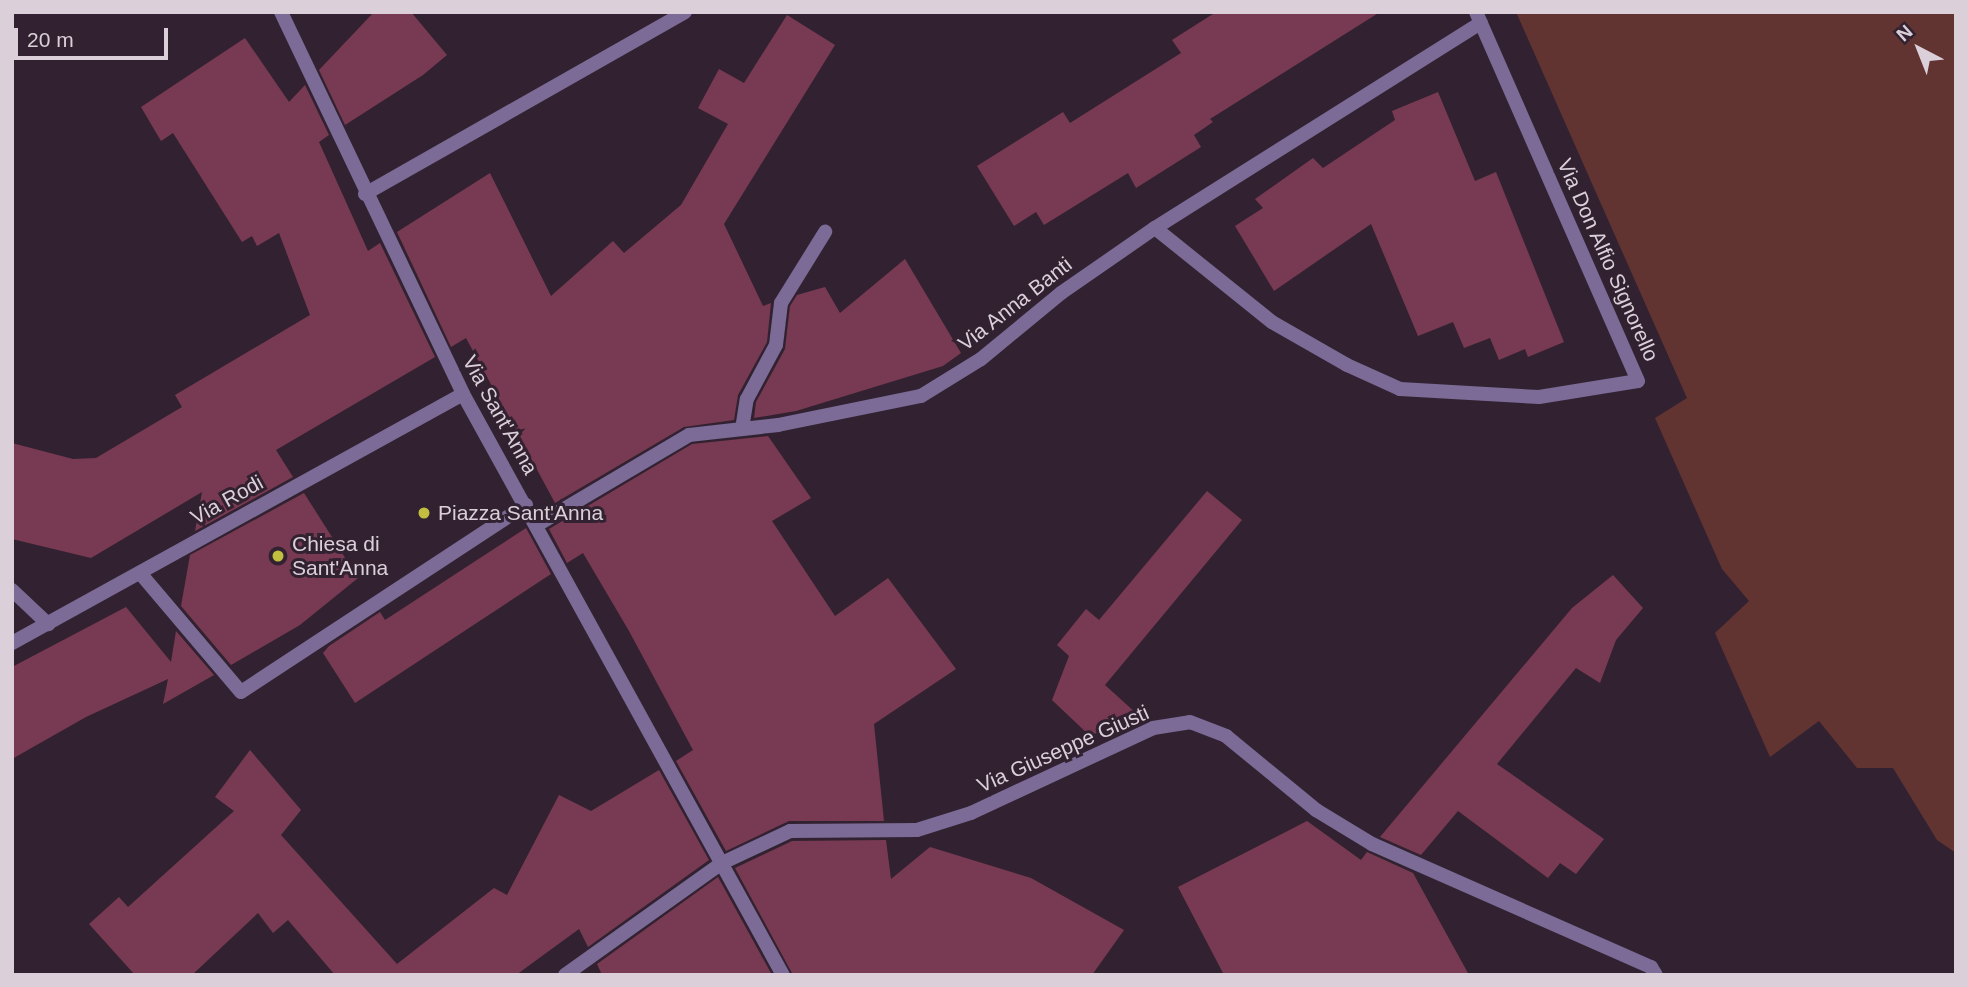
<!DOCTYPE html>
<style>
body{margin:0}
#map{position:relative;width:1968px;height:987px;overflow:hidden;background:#322231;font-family:Helvetica,sans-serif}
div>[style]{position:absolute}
.green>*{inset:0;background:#613431}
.building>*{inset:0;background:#783a52}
.pedestrian>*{height:14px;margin:-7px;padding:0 7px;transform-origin:7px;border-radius:7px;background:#7b6b96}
.minor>*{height:14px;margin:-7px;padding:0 7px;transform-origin:7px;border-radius:7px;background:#7b6b96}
.dots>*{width:19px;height:19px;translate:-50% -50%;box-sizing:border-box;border:4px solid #322231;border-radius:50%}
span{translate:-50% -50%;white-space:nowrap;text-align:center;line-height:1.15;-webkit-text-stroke:6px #322231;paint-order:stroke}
.street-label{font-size:21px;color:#dbd0da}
.poi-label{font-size:21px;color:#dbd0da}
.left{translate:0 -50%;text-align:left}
.frame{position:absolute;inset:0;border:14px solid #dbd0da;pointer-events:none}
.north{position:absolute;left:1884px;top:14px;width:70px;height:70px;-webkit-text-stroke:5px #322231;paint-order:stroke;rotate:318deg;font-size:19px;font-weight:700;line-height:28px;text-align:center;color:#dbd0da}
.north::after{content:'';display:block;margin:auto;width:24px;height:32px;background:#dbd0da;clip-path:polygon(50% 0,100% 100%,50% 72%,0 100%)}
.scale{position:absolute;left:14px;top:28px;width:154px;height:32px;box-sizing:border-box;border:4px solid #dbd0da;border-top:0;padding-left:9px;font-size:21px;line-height:24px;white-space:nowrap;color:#dbd0da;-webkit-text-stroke:5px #322231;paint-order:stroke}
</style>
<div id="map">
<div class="green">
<div style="clip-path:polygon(1516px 12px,1956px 12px,1956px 853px,1937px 840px,1893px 768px,1857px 768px,1819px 721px,1770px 757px,1715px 633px,1749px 601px,1722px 569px,1655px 418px,1687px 398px)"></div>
</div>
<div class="building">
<div style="clip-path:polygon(374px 12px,411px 12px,447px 55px,423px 75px,345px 125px,319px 70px)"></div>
<div style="clip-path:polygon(1216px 12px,1380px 12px,1210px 119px,1213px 122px,1194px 135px,1201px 147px,1136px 188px,1128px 173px,1044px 225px,1036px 212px,1014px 226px,977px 166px,1063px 112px,1070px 123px,1181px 53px,1172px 40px)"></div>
<div style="clip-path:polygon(787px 15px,835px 45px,724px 224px,763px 306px,771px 303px,767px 342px,738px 395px,734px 420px,684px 427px,555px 503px,466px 338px,451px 347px,397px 232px,490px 173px,551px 296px,613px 241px,624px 253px,681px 205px,728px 124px,698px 108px,719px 69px,744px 83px)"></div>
<div style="clip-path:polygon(245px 38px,289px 102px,305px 85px,329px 135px,319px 142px,368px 251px,380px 243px,435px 357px,276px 450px,293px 477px,195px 531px,202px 492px,91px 558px,12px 539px,12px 443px,73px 459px,96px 458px,182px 407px,175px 395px,310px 315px,279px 233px,257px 246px,252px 236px,242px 242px,173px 133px,161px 141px,141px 107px)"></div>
<div style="clip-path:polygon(1438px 92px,1475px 181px,1496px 172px,1564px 342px,1528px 357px,1525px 349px,1499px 360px,1490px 338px,1464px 348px,1453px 322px,1418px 336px,1371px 224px,1274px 291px,1235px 226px,1263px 208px,1255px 199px,1313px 158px,1323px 168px,1395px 120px,1392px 111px)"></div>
<div style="clip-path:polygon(905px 259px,961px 353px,943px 366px,796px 411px,754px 418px,756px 402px,785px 349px,790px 306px,797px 295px,825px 287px,840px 313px)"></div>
<div style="clip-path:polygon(768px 436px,811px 498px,772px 521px,835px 616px,888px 578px,956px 669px,874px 724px,884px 821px,789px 821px,726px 851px,676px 761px,693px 750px,629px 631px,583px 553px,567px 563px,549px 529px,692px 444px)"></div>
<div style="clip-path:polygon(1207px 491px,1242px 520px,1105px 685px,1137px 714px,1090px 736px,1052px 700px,1069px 656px,1057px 645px,1086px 609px,1099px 620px)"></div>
<div style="clip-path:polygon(304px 493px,358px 578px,300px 625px,231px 665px,181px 606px,190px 555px)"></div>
<div style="clip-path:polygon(526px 528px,551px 574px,355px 703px,323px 653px,329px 646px,380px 612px,385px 620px)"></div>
<div style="clip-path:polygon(1613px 575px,1643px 608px,1616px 640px,1600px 683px,1576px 668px,1497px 764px,1604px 839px,1576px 874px,1560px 863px,1548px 878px,1458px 811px,1421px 855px,1380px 837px,1572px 608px)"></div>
<div style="clip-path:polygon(126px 607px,171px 662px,176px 631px,214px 675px,163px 704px,168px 679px,86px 717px,12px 759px,12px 667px)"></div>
<div style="clip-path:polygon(250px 750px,301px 810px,281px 835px,397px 964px,494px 888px,507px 895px,559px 795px,591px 811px,659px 770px,709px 860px,588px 947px,579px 929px,516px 975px,335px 975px,288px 920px,273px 933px,258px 913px,192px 975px,135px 975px,89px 924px,119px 897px,128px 907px,234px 811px,215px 797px)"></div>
<div style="clip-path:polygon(1307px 821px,1361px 860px,1367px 852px,1413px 873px,1469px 975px,1224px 975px,1178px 887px)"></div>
<div style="clip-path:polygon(886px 840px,891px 879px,930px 847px,1031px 878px,1124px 930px,1092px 975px,793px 975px,735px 868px,792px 841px)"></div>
<div style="clip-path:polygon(718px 877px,772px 975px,602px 975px,597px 964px)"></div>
</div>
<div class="pedestrian">
<div style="left:778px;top:425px;width:146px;rotate:-11.5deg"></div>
<div style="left:921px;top:396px;width:70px;rotate:-31.7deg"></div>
<div style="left:981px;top:359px;width:104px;rotate:-39.5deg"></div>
</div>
<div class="minor">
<div style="left:281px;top:12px;width:423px;rotate:64.5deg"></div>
<div style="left:463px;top:394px;width:663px;rotate:61.16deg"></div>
<div style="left:365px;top:194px;width:368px;rotate:-29.6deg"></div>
<div style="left:1155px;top:228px;width:150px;rotate:38.8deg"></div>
<div style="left:1272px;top:322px;width:86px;rotate:29.8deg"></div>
<div style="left:1347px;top:365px;width:58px;rotate:24.4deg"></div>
<div style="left:1400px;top:389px;width:139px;rotate:3.3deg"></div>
<div style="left:1539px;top:397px;width:100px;rotate:-9.2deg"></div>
<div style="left:1638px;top:381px;width:403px;rotate:-113.7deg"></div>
<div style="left:1061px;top:293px;width:114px;rotate:-34.7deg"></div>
<div style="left:1155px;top:228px;width:385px;rotate:-32.2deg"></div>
<div style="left:742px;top:429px;width:30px;rotate:-81deg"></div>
<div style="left:747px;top:399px;width:61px;rotate:-61.8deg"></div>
<div style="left:776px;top:345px;width:42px;rotate:-83.2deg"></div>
<div style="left:781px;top:303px;width:84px;rotate:-58.2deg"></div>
<div style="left:537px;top:525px;width:177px;rotate:-30.6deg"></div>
<div style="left:689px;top:435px;width:90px;rotate:-6.4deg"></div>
<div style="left:140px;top:573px;width:156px;rotate:49.7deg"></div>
<div style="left:241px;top:692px;width:341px;rotate:-33.3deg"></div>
<div style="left:12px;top:590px;width:50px;rotate:43.4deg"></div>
<div style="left:12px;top:643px;width:515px;rotate:-28.9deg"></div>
<div style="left:565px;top:975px;width:193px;rotate:-35.5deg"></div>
<div style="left:722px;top:863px;width:75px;rotate:-25.2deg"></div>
<div style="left:790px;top:831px;width:127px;rotate:-0.5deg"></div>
<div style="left:917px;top:830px;width:57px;rotate:-17.5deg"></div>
<div style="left:971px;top:813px;width:201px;rotate:-25deg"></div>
<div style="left:1153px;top:728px;width:37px;rotate:-9deg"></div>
<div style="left:1190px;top:722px;width:39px;rotate:21deg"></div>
<div style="left:1226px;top:736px;width:117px;rotate:39.4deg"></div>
<div style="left:1316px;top:810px;width:66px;rotate:31.3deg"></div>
<div style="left:1372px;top:844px;width:305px;rotate:23.8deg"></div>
<div style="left:1651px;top:967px;width:9px;rotate:58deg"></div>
</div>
<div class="dots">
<div style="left:424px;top:513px;background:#c1be40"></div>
<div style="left:278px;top:556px;background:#c1be40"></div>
</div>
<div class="street-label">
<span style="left:1608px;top:260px;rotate:66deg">Via Don Alfio Signorello</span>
<span style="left:1015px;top:304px;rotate:-38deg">Via Anna Banti</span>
<span style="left:500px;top:415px;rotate:61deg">Via Sant'Anna</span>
<span style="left:227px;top:500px;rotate:-29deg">Via Rodi</span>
<span style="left:1063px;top:749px;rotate:-24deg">Via Giuseppe Giusti</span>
</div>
<div class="poi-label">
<span class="left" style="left:438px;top:513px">Piazza Sant'Anna</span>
<span class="left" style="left:292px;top:556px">Chiesa di<br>Sant'Anna</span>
</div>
<div class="frame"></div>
<div class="north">N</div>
<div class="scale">20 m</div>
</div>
